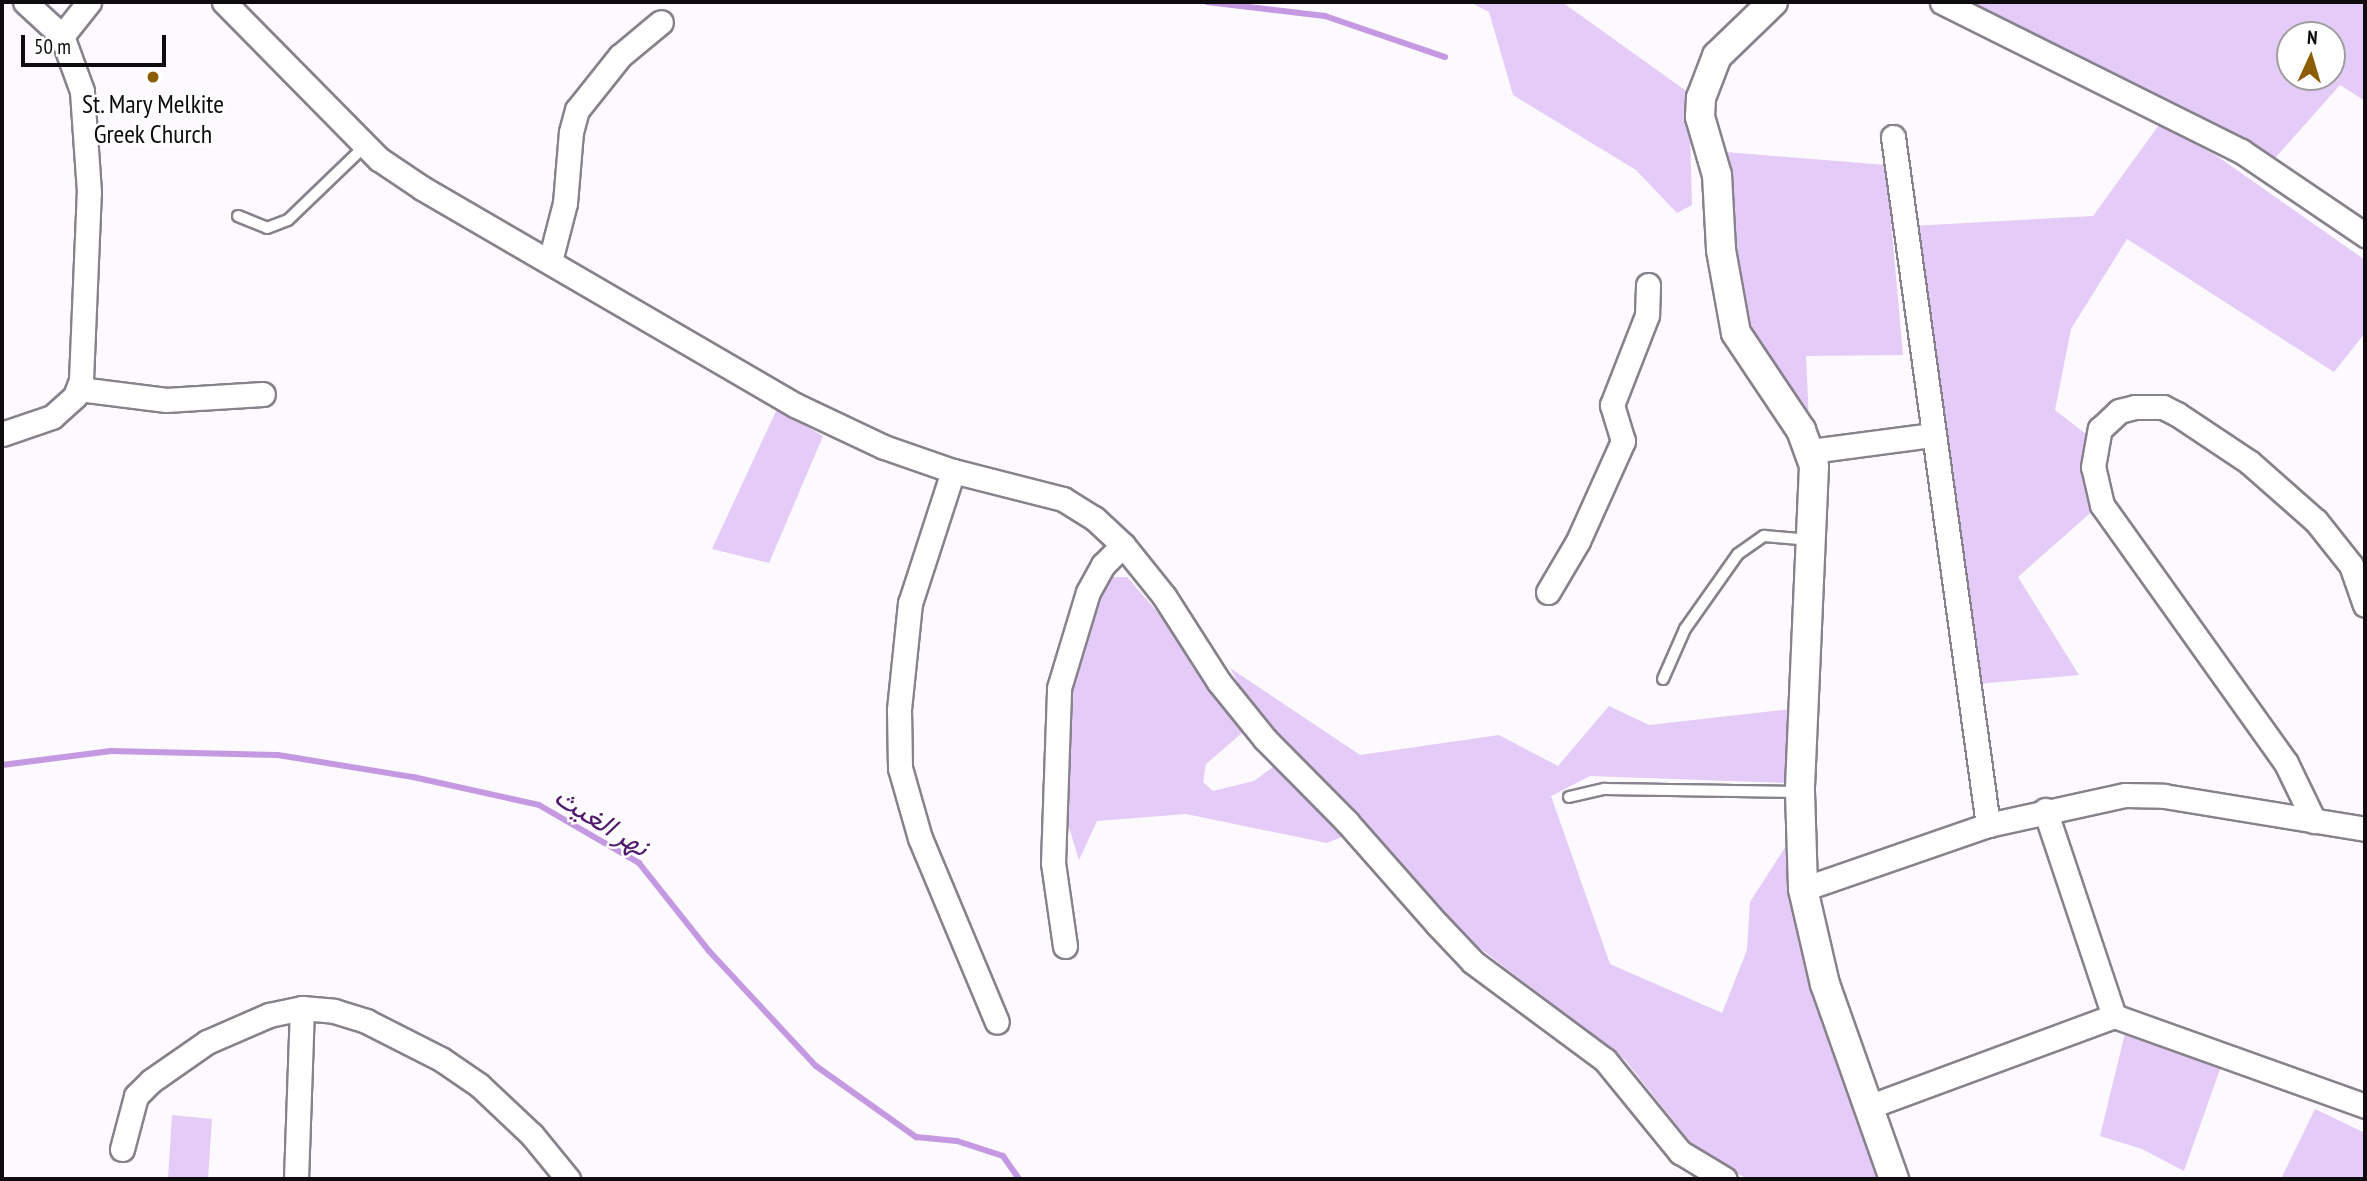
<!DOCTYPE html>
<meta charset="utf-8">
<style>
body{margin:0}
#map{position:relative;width:2367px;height:1181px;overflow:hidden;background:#fcf9ff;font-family:"PT Sans Narrow",Vazirmatn,sans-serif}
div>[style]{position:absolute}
.green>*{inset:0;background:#e5cbf7}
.stream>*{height:6px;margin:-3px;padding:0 3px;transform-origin:3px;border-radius:3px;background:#c499e1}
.roads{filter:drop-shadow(2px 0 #87828b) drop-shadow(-2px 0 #87828b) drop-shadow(0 2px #87828b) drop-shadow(0 -2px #87828b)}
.service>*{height:10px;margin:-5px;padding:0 5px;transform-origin:5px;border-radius:5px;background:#fff}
.minor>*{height:23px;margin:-11.5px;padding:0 11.5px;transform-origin:11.5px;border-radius:11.5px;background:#fff}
.tertiary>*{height:28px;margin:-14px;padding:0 14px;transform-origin:14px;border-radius:14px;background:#fff}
.dots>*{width:19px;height:19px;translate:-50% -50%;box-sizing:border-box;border:4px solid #fff;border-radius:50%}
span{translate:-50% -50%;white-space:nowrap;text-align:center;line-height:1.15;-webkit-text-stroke:5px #fff;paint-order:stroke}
.poi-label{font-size:26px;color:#0e0c0f}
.water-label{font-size:28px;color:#501a6d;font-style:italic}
.frame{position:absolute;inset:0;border:4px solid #0e0c0f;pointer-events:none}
.north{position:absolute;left:2276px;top:21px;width:70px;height:70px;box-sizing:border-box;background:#fff;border:2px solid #9f9e9f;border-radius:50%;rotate:4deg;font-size:19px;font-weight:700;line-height:28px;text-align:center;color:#0e0c0f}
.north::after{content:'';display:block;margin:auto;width:24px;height:32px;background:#8d5c07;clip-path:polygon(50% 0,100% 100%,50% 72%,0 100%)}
.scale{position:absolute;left:21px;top:35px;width:145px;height:32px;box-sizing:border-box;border:4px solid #0e0c0f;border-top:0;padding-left:9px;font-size:21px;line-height:24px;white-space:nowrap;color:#0e0c0f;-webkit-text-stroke:5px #fff;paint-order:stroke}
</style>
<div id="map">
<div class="green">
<div style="clip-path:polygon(1470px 2px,1562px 2px,1689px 93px,1692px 205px,1677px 213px,1636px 170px,1513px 95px,1489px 12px)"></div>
<div style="clip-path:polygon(evenodd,1958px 2px,2365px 2px,2365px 101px,2340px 85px,2275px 158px,1958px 2px,2290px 35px,2332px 35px,2332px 77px,2290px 77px,2290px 35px)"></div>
<div style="clip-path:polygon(2159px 125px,2217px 156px,2365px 260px,2365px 333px,2334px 372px,2127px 239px,2071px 329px,2055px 410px,2091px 438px,2096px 508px,2018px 577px,2079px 675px,1977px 684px,1912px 226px,2093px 216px)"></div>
<div style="clip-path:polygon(1726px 152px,1886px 165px,1903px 355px,1806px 356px,1809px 421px,1741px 320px)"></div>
<div style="clip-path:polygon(777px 409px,823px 436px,769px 563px,712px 549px)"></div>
<div style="clip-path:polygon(1111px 577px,1127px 577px,1167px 623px,1193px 668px,1249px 727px,1206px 764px,1203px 782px,1213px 791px,1254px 781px,1277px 764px,1344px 836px,1327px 843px,1186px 814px,1097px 821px,1079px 860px,1067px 821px,1070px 692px,1086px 633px)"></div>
<div style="clip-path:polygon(1230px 668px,1360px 755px,1499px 735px,1558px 766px,1609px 706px,1649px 725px,1791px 709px,1786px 783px,1590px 776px,1551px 796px,1610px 964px,1722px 1013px,1747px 950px,1750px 902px,1786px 846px,1795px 908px,1880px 1179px,1748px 1179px,1699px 1153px,1625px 1060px,1450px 925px,1356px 815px,1256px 716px)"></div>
<div style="clip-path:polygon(2126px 1029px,2220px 1069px,2184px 1171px,2142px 1149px,2100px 1136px)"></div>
<div style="clip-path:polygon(2315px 1109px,2365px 1133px,2365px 1179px,2281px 1179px)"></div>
<div style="clip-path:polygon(172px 1115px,212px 1119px,208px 1179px,168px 1179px)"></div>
</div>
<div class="stream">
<div style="left:1207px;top:2px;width:119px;rotate:6.8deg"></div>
<div style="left:1325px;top:16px;width:127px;rotate:18.9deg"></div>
<div style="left:2px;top:765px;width:110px;rotate:-7.3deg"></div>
<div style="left:111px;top:751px;width:167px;rotate:1.4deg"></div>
<div style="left:278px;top:755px;width:137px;rotate:9.3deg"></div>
<div style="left:413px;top:777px;width:129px;rotate:12.5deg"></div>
<div style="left:539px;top:805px;width:116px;rotate:30.1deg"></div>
<div style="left:639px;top:863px;width:112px;rotate:51.5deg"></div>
<div style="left:709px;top:951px;width:157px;rotate:47.1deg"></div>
<div style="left:816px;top:1066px;width:123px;rotate:35.4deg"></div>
<div style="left:916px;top:1137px;width:41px;rotate:5.6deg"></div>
<div style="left:957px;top:1141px;width:48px;rotate:18.1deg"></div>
<div style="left:1003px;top:1156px;width:28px;rotate:55deg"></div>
</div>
<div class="roads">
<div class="service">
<div style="left:238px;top:216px;width:31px;rotate:22deg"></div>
<div style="left:267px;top:228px;width:22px;rotate:-21deg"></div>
<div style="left:288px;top:220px;width:108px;rotate:-43.9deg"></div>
<div style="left:1663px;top:679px;width:55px;rotate:-66.3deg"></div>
<div style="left:1685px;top:629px;width:92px;rotate:-54.8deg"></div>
<div style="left:1738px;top:554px;width:32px;rotate:-35deg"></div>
<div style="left:1764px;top:536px;width:47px;rotate:4.9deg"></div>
<div style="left:1569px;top:797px;width:37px;rotate:-13deg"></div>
<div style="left:1605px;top:789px;width:194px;rotate:0.9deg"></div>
</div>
<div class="minor">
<div style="left:224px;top:2px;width:221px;rotate:45.4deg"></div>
<div style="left:379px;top:159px;width:52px;rotate:34deg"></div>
<div style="left:422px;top:188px;width:432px;rotate:30.2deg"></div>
<div style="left:795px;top:405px;width:98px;rotate:25.3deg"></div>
<div style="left:884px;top:447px;width:73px;rotate:19.2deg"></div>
<div style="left:953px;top:471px;width:114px;rotate:14.3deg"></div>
<div style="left:1063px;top:499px;width:36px;rotate:32deg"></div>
<div style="left:1094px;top:518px;width:40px;rotate:43deg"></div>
<div style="left:1123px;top:545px;width:65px;rotate:51.2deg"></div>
<div style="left:1164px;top:596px;width:102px;rotate:57.4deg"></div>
<div style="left:1219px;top:682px;width:73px;rotate:51.1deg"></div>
<div style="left:1265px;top:739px;width:117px;rotate:45.3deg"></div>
<div style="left:1347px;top:822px;width:136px;rotate:48.6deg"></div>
<div style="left:1437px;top:924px;width:52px;rotate:46.5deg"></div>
<div style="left:1473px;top:962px;width:164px;rotate:36.6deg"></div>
<div style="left:1605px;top:1060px;width:119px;rotate:50.8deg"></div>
<div style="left:1680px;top:1152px;width:52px;rotate:31deg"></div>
<div style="left:1942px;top:2px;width:334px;rotate:26.5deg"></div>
<div style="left:2241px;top:151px;width:150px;rotate:34.1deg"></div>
<div style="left:62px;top:36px;width:43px;rotate:-51.5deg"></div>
<div style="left:1893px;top:137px;width:695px;rotate:82.14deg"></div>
<div style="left:550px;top:261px;width:60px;rotate:-75.5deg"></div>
<div style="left:565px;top:203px;width:71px;rotate:-85.2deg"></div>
<div style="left:571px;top:132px;width:23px;rotate:-75deg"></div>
<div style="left:577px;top:110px;width:69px;rotate:-51.5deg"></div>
<div style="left:620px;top:56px;width:53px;rotate:-39.7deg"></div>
<div style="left:79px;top:389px;width:88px;rotate:7.2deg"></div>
<div style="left:166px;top:400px;width:97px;rotate:-3.5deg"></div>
<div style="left:2px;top:434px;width:53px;rotate:-18.8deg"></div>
<div style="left:52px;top:417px;width:31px;rotate:-42deg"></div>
<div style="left:75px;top:396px;width:17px;rotate:-69deg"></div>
<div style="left:81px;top:380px;width:188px;rotate:-87.6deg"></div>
<div style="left:89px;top:192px;width:101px;rotate:-94deg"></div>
<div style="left:82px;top:91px;width:59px;rotate:-110deg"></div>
<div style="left:62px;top:36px;width:50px;rotate:-137.4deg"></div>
<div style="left:1811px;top:451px;width:123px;rotate:-7.5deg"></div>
<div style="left:953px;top:471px;width:139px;rotate:108deg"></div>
<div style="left:910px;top:603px;width:108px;rotate:95.9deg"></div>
<div style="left:899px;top:710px;width:58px;rotate:89deg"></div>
<div style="left:900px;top:768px;width:73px;rotate:74.1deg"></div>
<div style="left:920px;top:838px;width:199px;rotate:67.3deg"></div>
<div style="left:1548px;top:592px;width:59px;rotate:-59.5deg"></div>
<div style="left:1578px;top:541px;width:110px;rotate:-65.8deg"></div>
<div style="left:1623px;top:441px;width:38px;rotate:-107deg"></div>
<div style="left:1612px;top:405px;width:97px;rotate:-68.7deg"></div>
<div style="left:1647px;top:315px;width:30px;rotate:-88deg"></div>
<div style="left:2045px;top:810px;width:217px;rotate:71.5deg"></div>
<div style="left:2314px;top:821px;width:64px;rotate:-115.8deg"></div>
<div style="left:2286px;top:763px;width:317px;rotate:-125.5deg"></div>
<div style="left:2102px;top:505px;width:39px;rotate:-103deg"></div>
<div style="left:2093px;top:467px;width:39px;rotate:-80deg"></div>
<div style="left:2100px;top:429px;width:26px;rotate:-43deg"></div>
<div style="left:2119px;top:411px;width:16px;rotate:-14deg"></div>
<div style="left:2135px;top:407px;width:28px"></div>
<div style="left:2163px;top:407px;width:16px;rotate:27deg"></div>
<div style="left:2177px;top:414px;width:87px;rotate:33.7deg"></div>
<div style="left:2249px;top:462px;width:89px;rotate:41.4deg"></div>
<div style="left:2316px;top:521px;width:56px;rotate:51.5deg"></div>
<div style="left:2351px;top:565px;width:42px;rotate:70.7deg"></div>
<div style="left:1803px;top:889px;width:196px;rotate:-19.1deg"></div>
<div style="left:1988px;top:825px;width:140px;rotate:-12.4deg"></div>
<div style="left:2125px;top:795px;width:39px;rotate:1deg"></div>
<div style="left:2164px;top:796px;width:204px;rotate:9.3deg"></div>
<div style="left:1065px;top:946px;width:84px;rotate:-98.2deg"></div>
<div style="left:1053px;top:863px;width:175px;rotate:-88deg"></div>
<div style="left:1059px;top:688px;width:100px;rotate:-73.2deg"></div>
<div style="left:1088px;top:592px;width:31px;rotate:-61deg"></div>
<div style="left:1103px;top:565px;width:28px;rotate:-45deg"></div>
<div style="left:1868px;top:1107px;width:262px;rotate:-20.3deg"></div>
<div style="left:2114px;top:1016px;width:267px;rotate:19.7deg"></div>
<div style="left:122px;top:1149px;width:55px;rotate:-75.2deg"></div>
<div style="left:136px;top:1096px;width:21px;rotate:-45deg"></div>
<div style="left:151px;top:1081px;width:68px;rotate:-34.9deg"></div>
<div style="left:207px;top:1042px;width:68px;rotate:-23.5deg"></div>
<div style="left:269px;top:1015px;width:34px;rotate:-12deg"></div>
<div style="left:302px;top:1008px;width:32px;rotate:5deg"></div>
<div style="left:334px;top:1011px;width:34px;rotate:17deg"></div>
<div style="left:366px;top:1021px;width:84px;rotate:26.9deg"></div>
<div style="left:441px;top:1059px;width:46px;rotate:34.4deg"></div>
<div style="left:479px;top:1085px;width:73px;rotate:43.3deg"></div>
<div style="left:532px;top:1135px;width:57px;rotate:50.7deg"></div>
<div style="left:296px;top:1179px;width:171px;rotate:-88deg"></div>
</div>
<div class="tertiary">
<div style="left:1773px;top:2px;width:78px;rotate:136deg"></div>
<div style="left:1717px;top:56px;width:45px;rotate:110.9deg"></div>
<div style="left:1701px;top:98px;width:19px;rotate:93deg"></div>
<div style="left:1700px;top:117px;width:60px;rotate:73.7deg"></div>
<div style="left:1717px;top:175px;width:75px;rotate:86.9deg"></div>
<div style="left:1721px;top:250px;width:84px;rotate:79.8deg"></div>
<div style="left:1736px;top:333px;width:117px;rotate:56.2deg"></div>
<div style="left:1801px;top:430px;width:38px;rotate:70deg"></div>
<div style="left:1814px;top:466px;width:326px;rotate:92.5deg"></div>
<div style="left:1800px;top:792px;width:97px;rotate:88.2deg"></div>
<div style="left:1803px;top:889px;width:98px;rotate:77deg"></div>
<div style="left:1825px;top:984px;width:207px;rotate:70.5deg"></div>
</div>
</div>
<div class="dots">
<div style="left:153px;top:77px;background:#8d5c07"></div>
</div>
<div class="poi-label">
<span style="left:153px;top:119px">St. Mary Melkite<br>Greek Church</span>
</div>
<div class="water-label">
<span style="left:602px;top:821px;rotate:32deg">نهر الغيث</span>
</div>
<div class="frame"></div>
<div class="north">N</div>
<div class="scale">50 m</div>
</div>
